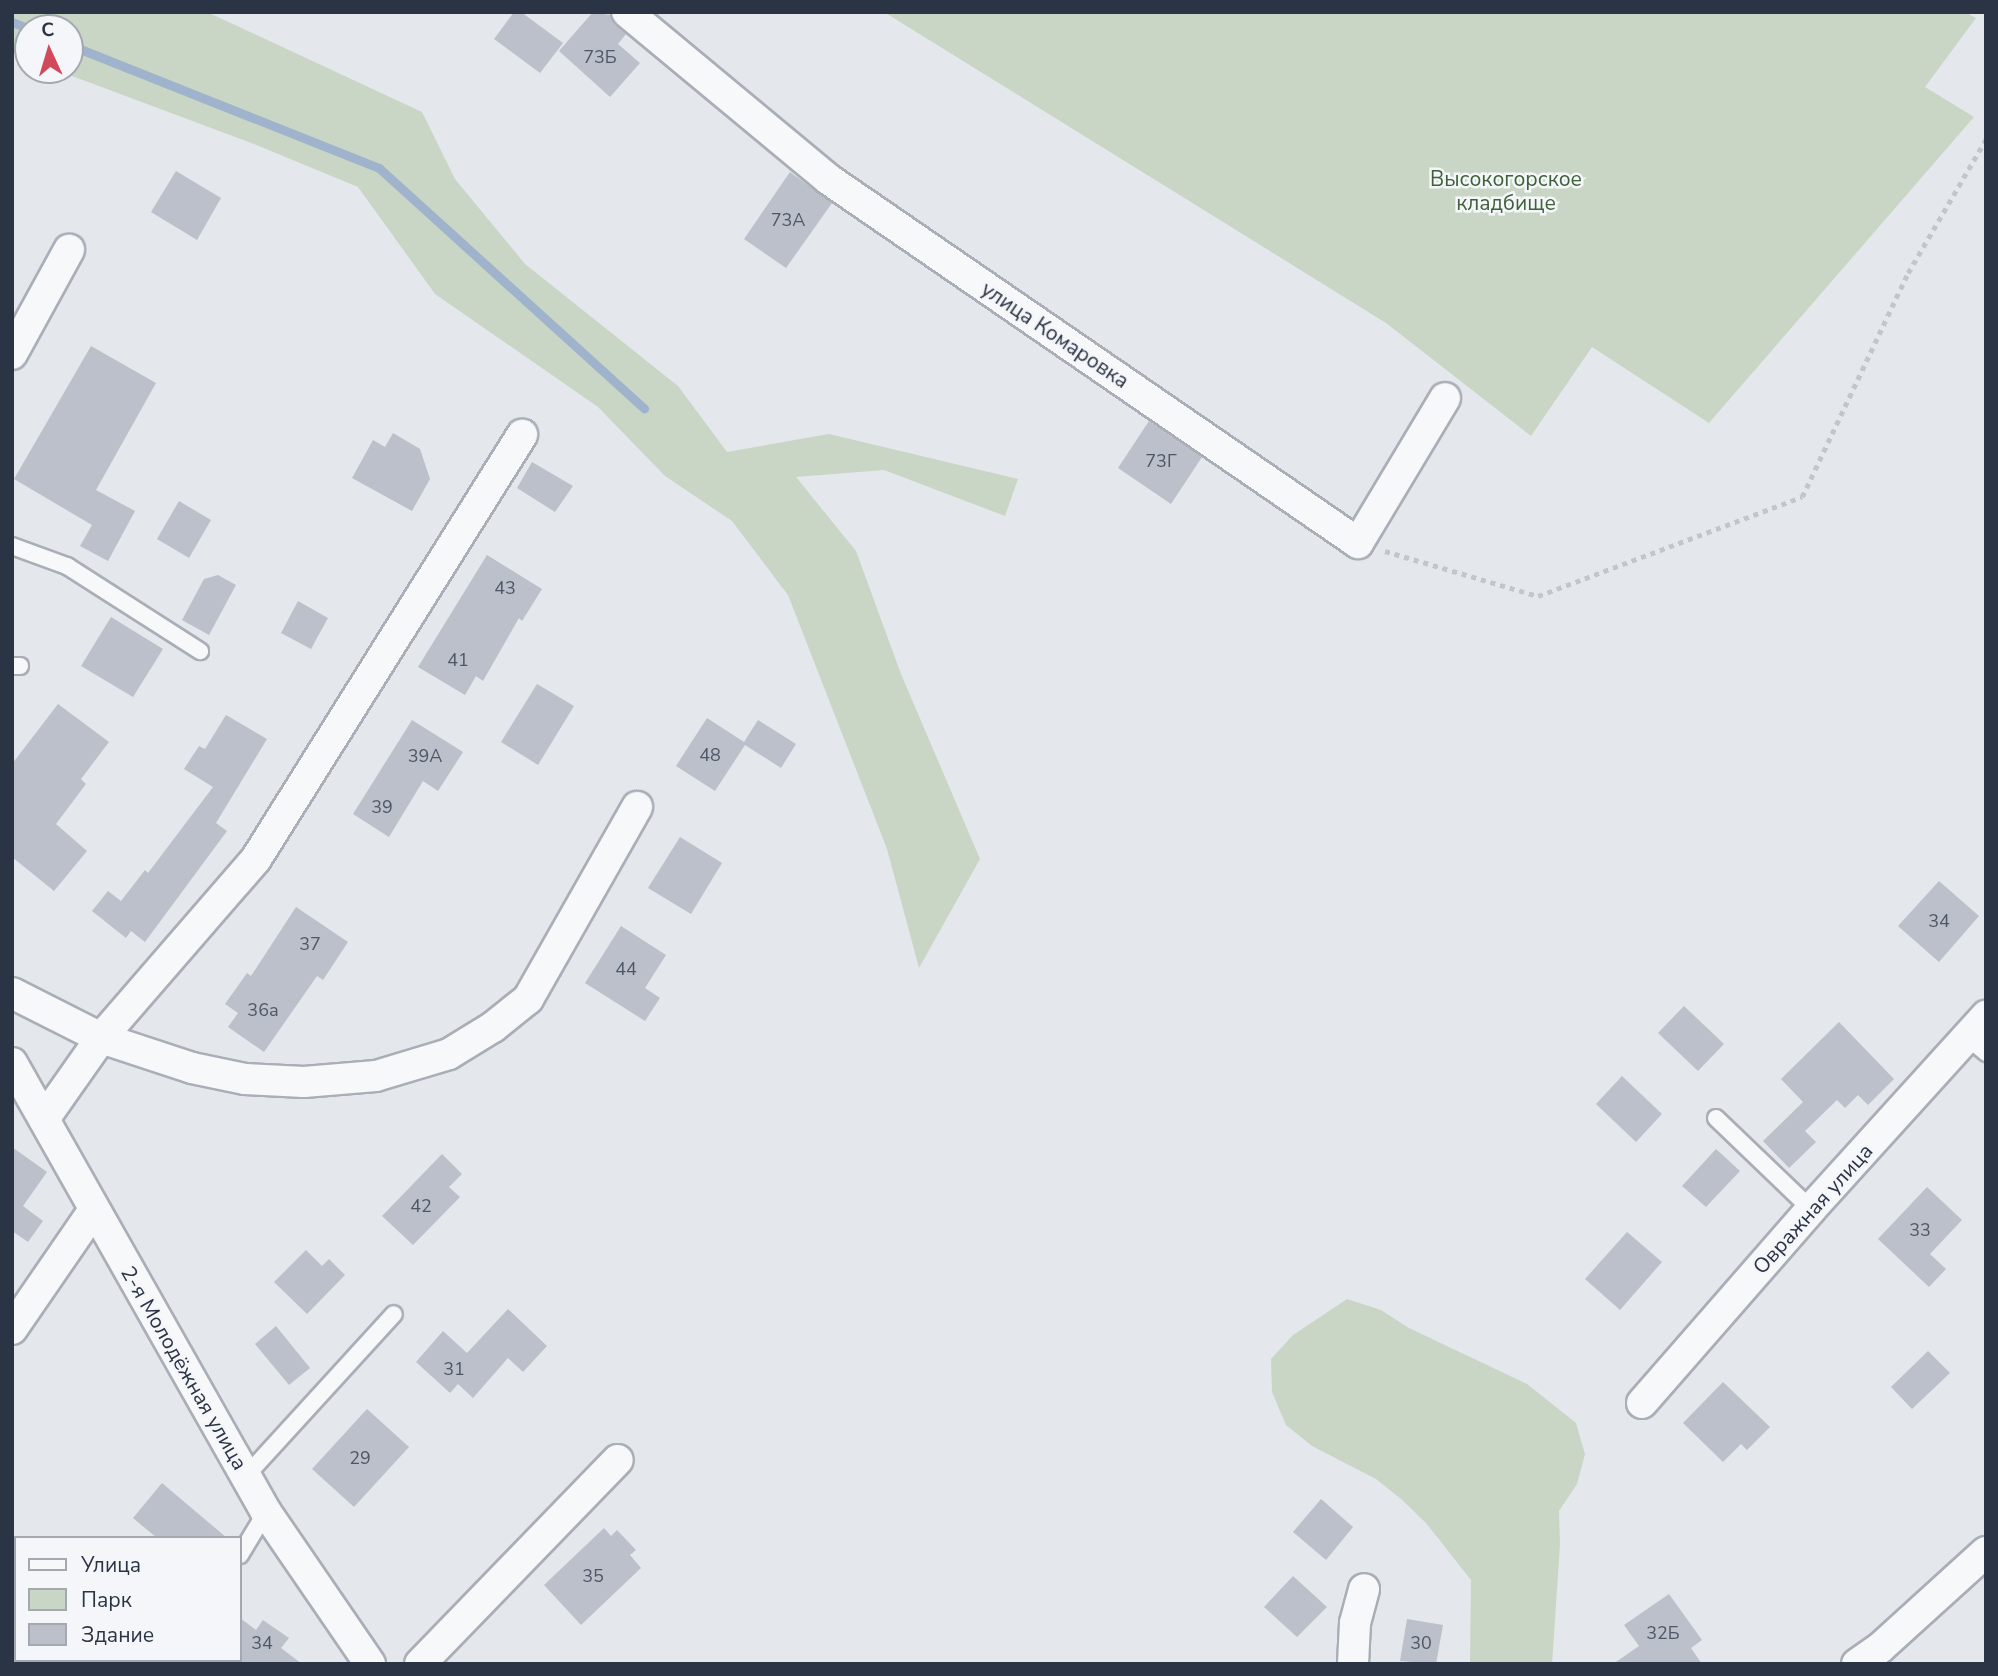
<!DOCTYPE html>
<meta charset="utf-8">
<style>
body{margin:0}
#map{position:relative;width:1998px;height:1676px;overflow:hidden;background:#e4e7ec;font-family:"Nunito Sans",sans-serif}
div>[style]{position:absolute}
.green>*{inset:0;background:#c9d6c5}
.stream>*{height:9px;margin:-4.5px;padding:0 4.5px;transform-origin:4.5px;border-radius:4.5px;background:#9fb4cc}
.building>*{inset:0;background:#bbc0ca}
.path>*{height:4.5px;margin-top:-2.25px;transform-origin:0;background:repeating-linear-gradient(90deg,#c2c5cb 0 5px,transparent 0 10px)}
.roads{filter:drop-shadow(2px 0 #a9aeb7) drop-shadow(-2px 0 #a9aeb7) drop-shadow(0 2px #a9aeb7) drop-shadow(0 -2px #a9aeb7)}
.service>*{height:16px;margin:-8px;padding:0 8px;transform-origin:8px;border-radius:8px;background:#f7f8fa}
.minor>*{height:30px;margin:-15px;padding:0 15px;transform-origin:15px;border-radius:15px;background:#f7f8fa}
span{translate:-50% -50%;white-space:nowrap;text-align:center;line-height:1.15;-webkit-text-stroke:5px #f4f6f9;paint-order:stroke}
.number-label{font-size:18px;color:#4f5766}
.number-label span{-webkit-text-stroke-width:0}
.park-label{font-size:21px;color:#3f6138}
.street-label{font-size:21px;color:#2b3445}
.frame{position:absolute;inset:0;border:14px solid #2b3445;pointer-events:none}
.legend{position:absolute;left:14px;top:1536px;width:228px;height:126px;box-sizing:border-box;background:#f4f6f9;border:2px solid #a4a8b1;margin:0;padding:9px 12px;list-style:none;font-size:21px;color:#2b3445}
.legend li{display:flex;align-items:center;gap:14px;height:35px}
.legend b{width:35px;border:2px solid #a4a8b1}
.north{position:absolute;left:14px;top:14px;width:70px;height:70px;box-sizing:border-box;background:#f4f6f9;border:2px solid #a4a8b1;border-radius:50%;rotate:356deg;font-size:19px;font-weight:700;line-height:28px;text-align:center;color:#2b3445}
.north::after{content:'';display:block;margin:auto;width:24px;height:32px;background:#d1495b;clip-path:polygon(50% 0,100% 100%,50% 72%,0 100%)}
</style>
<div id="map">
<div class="green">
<div style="clip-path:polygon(12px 12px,207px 12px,422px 112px,455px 179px,525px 264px,678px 386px,727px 452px,829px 434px,1018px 479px,1005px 516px,884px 470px,796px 477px,856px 551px,901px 674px,980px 859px,919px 968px,887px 849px,788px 595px,732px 521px,665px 476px,598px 407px,435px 294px,358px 187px,254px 144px,56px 70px,70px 70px,70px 28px,28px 28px,28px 59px,12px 53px)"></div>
<div style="clip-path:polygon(884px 12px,1965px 12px,1976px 18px,1925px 87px,1974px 117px,1709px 423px,1592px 347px,1531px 436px,1386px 323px)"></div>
<div style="clip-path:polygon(1347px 1299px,1381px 1310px,1409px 1328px,1527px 1384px,1576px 1423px,1585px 1454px,1577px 1484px,1559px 1511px,1560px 1545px,1552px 1664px,1470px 1664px,1471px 1580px,1426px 1523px,1401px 1499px,1376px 1479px,1312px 1446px,1286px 1425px,1272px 1392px,1271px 1359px,1293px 1335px)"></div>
</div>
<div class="stream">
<div style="left:12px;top:22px;width:17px;rotate:21deg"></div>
<div style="left:70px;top:45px;width:333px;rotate:21.7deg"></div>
<div style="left:379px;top:168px;width:358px;rotate:42.2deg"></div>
</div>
<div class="building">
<div style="clip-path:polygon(514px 12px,521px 12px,563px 43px,540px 73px,494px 39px)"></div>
<div style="clip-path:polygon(593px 12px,610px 15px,615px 25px,626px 34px,618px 44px,640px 63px,610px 97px,559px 51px)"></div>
<div style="clip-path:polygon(176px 171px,221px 198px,197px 240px,151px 212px)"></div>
<div style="clip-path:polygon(790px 172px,832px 203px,786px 268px,744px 239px)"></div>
<div style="clip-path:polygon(91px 346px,156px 383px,96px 490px,135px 511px,108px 561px,80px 546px,92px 525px,14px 479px)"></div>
<div style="clip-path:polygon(1149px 421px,1202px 457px,1171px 504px,1118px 468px)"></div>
<div style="clip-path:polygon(393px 433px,420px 449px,430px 479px,412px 511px,352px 478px,373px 440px,385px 447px)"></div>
<div style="clip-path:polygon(532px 462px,573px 486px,555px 512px,517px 488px)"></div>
<div style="clip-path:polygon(179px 501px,211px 520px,189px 558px,157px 539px)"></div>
<div style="clip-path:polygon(487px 555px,542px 589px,522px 621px,519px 618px,483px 681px,476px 676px,465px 695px,418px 667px)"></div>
<div style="clip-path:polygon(218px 575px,236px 585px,209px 635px,182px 620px,204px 579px)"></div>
<div style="clip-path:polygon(298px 601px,328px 618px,311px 649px,281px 633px)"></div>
<div style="clip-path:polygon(111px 617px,163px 649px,133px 697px,81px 666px)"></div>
<div style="clip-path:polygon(537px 684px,574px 706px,538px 765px,501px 742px)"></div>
<div style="clip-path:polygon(58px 704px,109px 742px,81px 779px,86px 784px,56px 824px,87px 851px,54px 891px,12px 857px,12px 764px)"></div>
<div style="clip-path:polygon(226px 715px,267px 739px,216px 823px,227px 831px,145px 942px,131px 931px,126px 938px,92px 911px,108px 891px,121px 901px,145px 870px,148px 873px,213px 787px,184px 769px,199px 746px,205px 749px)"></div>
<div style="clip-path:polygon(707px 718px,744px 742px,758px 720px,796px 744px,781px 768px,745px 745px,715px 791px,676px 766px)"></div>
<div style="clip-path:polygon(412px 720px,463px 752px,438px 791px,423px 781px,389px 837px,353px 814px)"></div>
<div style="clip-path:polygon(680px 837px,722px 863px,691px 914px,648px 888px)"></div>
<div style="clip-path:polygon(1939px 881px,1979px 916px,1939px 962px,1898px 926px)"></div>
<div style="clip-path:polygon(296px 907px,348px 942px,323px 980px,317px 976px,264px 1052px,228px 1027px,238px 1013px,225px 1004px,247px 973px,251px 976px)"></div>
<div style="clip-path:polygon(621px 926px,666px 955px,645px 988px,660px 998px,645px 1021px,585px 983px)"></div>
<div style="clip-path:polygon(1684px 1006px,1724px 1044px,1698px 1071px,1658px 1033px)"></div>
<div style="clip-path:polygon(1839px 1022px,1894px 1079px,1868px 1105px,1858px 1095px,1845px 1108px,1837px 1100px,1805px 1131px,1816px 1142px,1789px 1168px,1763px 1141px,1803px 1102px,1781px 1079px)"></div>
<div style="clip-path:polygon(1622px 1076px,1662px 1114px,1636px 1142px,1596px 1104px)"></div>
<div style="clip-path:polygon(12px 1147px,47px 1172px,23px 1206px,43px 1221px,28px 1242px,12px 1231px)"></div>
<div style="clip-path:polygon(1716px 1149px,1740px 1171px,1706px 1207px,1682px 1186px)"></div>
<div style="clip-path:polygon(442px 1154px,462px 1174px,449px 1187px,460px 1197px,413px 1245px,382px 1216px)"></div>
<div style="clip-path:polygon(1927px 1187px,1962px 1220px,1930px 1254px,1946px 1269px,1929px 1287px,1878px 1239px)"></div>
<div style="clip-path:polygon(1627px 1232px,1662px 1262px,1620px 1310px,1585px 1279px)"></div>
<div style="clip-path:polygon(306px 1250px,322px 1266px,329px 1259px,345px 1275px,307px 1314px,274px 1282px)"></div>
<div style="clip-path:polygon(508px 1309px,547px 1346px,523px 1372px,508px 1358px,473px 1398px,458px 1384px,450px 1393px,416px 1362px,443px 1331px,467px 1353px)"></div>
<div style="clip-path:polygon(276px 1326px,310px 1368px,289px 1385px,255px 1344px)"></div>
<div style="clip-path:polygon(1928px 1351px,1950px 1373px,1912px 1409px,1891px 1387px)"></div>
<div style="clip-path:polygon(1723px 1382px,1770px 1427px,1747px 1450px,1741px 1444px,1723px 1462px,1683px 1423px)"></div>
<div style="clip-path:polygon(367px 1409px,409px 1447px,354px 1507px,312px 1469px)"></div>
<div style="clip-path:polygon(162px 1483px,227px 1538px,157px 1538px,133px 1518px)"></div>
<div style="clip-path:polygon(1321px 1499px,1353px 1527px,1326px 1560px,1293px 1532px)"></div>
<div style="clip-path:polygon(604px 1528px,611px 1536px,617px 1530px,636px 1550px,630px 1555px,641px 1568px,581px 1625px,544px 1585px)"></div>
<div style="clip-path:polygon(1293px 1576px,1327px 1607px,1297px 1637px,1264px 1607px)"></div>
<div style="clip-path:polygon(1669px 1594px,1702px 1640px,1691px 1648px,1702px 1664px,1613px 1664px,1639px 1646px,1624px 1625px)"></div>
<div style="clip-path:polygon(240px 1618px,256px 1630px,263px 1620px,289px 1638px,281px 1648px,302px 1664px,240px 1664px)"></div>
<div style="clip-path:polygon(1407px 1619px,1443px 1625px,1436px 1664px,1400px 1661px)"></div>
</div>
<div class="path">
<div style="left:1385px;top:551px;width:159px;rotate:16.4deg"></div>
<div style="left:1538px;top:596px;width:282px;rotate:-20.6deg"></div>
<div style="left:1802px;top:497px;width:248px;rotate:-64.7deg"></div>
<div style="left:1908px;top:273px;width:155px;rotate:-59.8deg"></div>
</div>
<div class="roads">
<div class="service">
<div style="left:12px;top:546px;width:59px;rotate:20deg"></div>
<div style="left:67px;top:566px;width:158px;rotate:32.6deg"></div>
<div style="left:12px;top:666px;width:8px"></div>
<div style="left:1967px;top:1037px;width:25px;rotate:40deg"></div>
<div style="left:1716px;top:1118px;width:132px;rotate:43.8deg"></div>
<div style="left:246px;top:1476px;width:219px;rotate:-47.6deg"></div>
<div style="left:240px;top:1555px;width:50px;rotate:-58.8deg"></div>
<div style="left:175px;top:1664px;width:4px;rotate:-63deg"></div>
</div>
<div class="minor">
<div style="left:627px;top:12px;width:261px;rotate:39.7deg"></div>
<div style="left:828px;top:179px;width:643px;rotate:34.48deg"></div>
<div style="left:1358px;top:543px;width:169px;rotate:-59deg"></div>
<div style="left:12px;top:354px;width:119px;rotate:-61.3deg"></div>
<div style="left:12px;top:993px;width:100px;rotate:26.8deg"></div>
<div style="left:101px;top:1038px;width:96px;rotate:18.2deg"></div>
<div style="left:192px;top:1068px;width:54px;rotate:11.7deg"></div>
<div style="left:245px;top:1079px;width:59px;rotate:2.9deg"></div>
<div style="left:304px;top:1082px;width:72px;rotate:-4.8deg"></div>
<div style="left:376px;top:1076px;width:76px;rotate:-16.8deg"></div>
<div style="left:449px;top:1054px;width:52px;rotate:-31.5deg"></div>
<div style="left:493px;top:1027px;width:45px;rotate:-38.7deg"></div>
<div style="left:528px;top:999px;width:221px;rotate:-60.4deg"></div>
<div style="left:12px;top:1063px;width:516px;rotate:60.5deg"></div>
<div style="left:266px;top:1512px;width:184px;rotate:55.6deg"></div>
<div style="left:44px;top:1119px;width:99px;rotate:-54.9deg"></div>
<div style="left:101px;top:1038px;width:237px;rotate:-49.1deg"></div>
<div style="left:256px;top:859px;width:501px;rotate:-57.9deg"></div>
<div style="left:12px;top:1329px;width:143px;rotate:-55.5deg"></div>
<div style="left:1642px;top:1403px;width:257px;rotate:-48.9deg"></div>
<div style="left:1811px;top:1209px;width:261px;rotate:-47.8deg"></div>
<div style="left:420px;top:1664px;width:284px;rotate:-45.9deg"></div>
<div style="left:1353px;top:1664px;width:41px;rotate:-87.2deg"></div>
<div style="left:1355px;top:1623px;width:35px;rotate:-75deg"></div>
<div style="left:1857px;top:1664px;width:28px;rotate:-35deg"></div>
<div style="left:1880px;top:1648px;width:143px;rotate:-42.2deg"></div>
</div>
</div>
<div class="number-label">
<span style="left:600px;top:57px">73Б</span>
<span style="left:788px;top:220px">73А</span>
<span style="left:1161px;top:461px">73Г</span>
<span style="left:505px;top:588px">43</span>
<span style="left:458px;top:660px">41</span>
<span style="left:710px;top:755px">48</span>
<span style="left:425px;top:756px">39А</span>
<span style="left:382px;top:807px">39</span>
<span style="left:1939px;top:921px">34</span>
<span style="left:310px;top:944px">37</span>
<span style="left:626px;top:969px">44</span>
<span style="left:263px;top:1010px">36а</span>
<span style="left:421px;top:1206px">42</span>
<span style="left:1920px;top:1230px">33</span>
<span style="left:454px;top:1369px">31</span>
<span style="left:360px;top:1458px">29</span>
<span style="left:593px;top:1576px">35</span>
<span style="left:1663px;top:1633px">32Б</span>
<span style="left:262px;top:1643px">34</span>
<span style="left:1421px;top:1643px">30</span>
</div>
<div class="park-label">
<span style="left:1506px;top:191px">Высокогорское<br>кладбище</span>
</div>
<div class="street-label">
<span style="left:1055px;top:335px;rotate:34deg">улица Комаровка</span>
<span style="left:1813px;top:1209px;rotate:-48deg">Овражная улица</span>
<span style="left:184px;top:1368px;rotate:60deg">2-я Молодёжная улица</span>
</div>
<div class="frame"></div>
<ul class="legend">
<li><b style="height:9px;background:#f7f8fa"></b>Улица</li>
<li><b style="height:19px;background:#c9d6c5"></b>Парк</li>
<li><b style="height:19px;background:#bbc0ca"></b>Здание</li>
</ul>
<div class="north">С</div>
</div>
